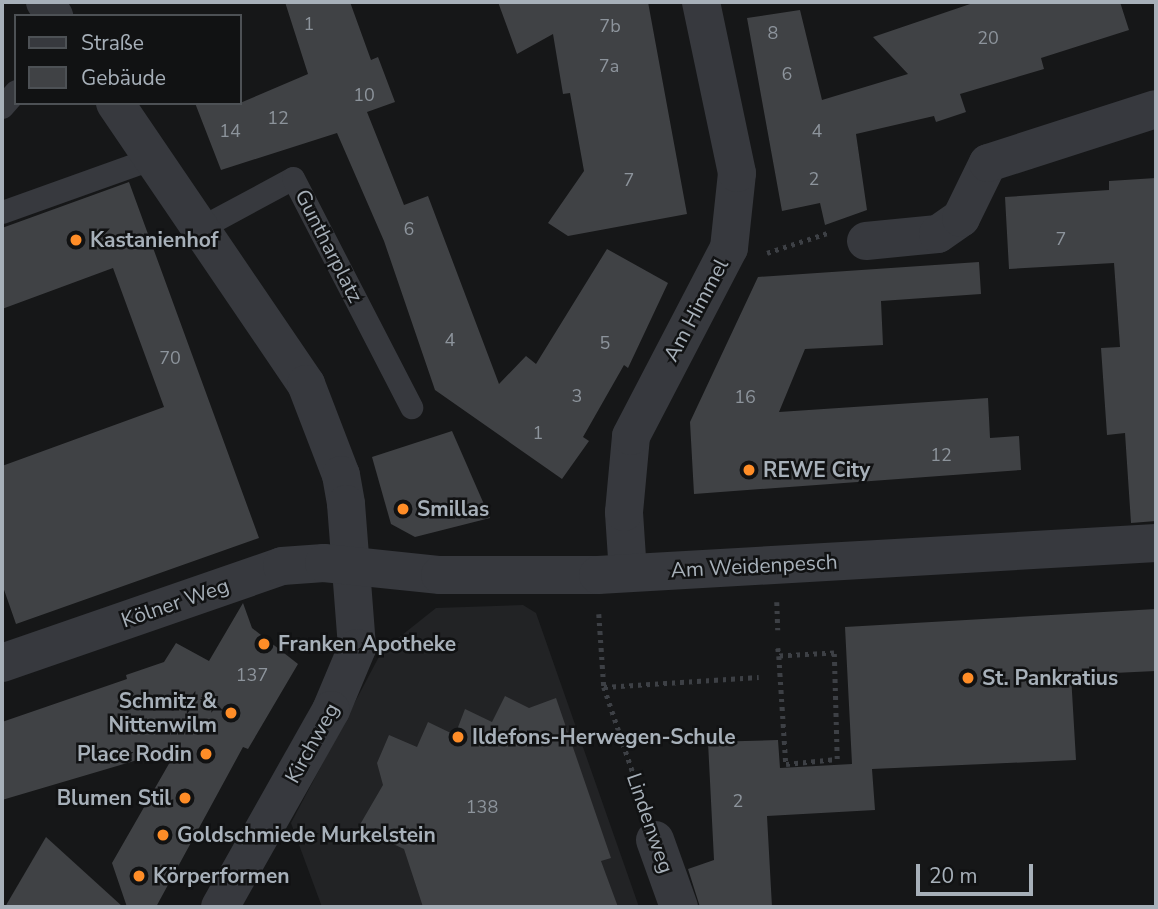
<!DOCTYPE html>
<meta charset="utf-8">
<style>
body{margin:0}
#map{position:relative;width:1158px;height:909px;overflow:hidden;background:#161718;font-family:"Nunito Sans",sans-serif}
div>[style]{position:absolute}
.built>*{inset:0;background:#222325}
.building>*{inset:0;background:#404245}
.path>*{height:4.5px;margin-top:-2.25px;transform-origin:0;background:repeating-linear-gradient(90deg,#3d4045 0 3.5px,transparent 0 8.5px)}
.service>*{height:23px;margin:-11.5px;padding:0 11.5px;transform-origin:11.5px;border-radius:11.5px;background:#37393e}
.minor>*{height:38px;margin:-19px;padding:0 19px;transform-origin:19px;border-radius:19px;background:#37393e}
.tertiary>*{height:38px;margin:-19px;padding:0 19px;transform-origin:19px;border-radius:19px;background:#37393e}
.dots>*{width:19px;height:19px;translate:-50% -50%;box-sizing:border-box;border:4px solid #111213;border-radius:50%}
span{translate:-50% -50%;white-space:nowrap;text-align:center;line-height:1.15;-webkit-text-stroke:5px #111213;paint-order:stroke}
.number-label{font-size:18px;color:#8d949c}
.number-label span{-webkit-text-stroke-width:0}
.poi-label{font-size:21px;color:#a7b0b9;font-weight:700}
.left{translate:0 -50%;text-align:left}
.right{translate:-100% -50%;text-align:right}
.street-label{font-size:21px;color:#a7b0b9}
.frame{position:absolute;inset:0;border:4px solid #a7b0b9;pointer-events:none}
.legend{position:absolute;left:14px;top:14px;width:228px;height:91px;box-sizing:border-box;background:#111213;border:2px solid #4d5155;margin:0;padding:9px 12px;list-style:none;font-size:21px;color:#a7b0b9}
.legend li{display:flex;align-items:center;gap:14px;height:35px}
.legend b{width:35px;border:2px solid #4d5155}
.scale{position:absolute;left:916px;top:864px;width:117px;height:32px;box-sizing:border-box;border:4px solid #a7b0b9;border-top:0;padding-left:9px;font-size:21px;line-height:24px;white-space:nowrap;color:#a7b0b9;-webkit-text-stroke:5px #111213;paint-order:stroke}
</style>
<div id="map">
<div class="built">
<div style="clip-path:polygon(523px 605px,536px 613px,639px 907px,322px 907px,291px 823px,382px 651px,436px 608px)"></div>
</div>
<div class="building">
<div style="clip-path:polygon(285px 2px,350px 2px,371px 60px,378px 57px,395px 102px,367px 112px,404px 205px,428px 196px,499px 384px,526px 356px,536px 364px,607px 249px,668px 283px,628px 368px,624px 365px,583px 437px,589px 441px,562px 479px,435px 390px,384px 241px,337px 133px,221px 170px,195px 103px,240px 103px,308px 74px)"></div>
<div style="clip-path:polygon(498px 2px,648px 2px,687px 214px,568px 236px,548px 223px,584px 171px,570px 93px,563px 94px,553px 34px,517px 54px)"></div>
<div style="clip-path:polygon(976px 2px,1120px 2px,1129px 30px,1041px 58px,1044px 69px,960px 94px,966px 112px,936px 122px,934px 116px,856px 134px,867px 210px,825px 225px,820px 203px,782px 211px,747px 18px,800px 10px,822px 100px,908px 74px,873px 37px)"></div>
<div style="clip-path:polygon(1156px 178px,1156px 521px,1131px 523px,1125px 433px,1107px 435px,1101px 348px,1120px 347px,1114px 263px,1009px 269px,1005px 197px,1109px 190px,1109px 181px)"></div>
<div style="clip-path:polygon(129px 182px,259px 538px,16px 624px,2px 584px,2px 466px,164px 407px,113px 268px,2px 309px,2px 228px)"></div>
<div style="clip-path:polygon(979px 262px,981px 294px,881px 301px,883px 345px,805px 349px,779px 412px,988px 398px,990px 438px,1019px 436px,1021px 470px,694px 494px,690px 422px,758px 277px)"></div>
<div style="clip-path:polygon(452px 431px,490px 518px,415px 537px,391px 524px,372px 457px)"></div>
<div style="clip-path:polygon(243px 603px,252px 628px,298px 664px,248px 749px,243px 747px,156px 907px,127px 907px,112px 863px,178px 748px,2px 800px,2px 722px,127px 679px,126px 675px,164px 662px,176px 643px,209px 661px)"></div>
<div style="clip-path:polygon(1156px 609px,1156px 671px,1071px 675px,1076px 760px,872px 769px,875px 810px,767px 816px,772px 907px,700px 907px,688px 869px,714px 860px,708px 742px,778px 740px,780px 768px,852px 764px,845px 627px)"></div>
<div style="clip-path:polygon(505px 696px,529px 708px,556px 698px,611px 858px,601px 861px,618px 907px,423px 907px,404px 849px,358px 828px,383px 785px,377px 763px,389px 735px,417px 747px,428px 722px,455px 735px,465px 709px,492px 722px)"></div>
<div style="clip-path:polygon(46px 837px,123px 907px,5px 907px)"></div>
</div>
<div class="path">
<div style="left:767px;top:253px;width:64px;rotate:-18.2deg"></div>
<div style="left:777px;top:602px;width:28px;rotate:88deg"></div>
<div style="left:599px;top:614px;width:73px;rotate:86.1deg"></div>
<div style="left:604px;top:687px;width:125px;rotate:71.3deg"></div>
<div style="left:778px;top:648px;width:8px;rotate:83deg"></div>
<div style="left:779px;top:656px;width:108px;rotate:86.3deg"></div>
<div style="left:786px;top:764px;width:51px;rotate:-5.6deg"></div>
<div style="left:837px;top:759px;width:106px;rotate:-91.6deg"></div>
<div style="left:834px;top:653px;width:55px;rotate:176.9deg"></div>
<div style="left:604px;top:687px;width:155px;rotate:-3.7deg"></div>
</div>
<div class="service">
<div style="left:2px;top:107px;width:21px;rotate:-49deg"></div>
<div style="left:2px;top:212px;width:160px;rotate:-19.7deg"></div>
<div style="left:202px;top:227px;width:103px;rotate:-28.3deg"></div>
<div style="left:293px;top:178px;width:258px;rotate:62.7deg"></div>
</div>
<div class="minor">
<div style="left:866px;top:241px;width:72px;rotate:-5.6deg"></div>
<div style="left:938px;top:234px;width:28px;rotate:-35deg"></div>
<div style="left:961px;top:218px;width:61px;rotate:-63.9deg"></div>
<div style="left:988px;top:163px;width:176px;rotate:-17.8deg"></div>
<div style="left:628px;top:573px;width:61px;rotate:-93.8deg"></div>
<div style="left:624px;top:512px;width:76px;rotate:-84.7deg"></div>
<div style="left:631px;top:436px;width:212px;rotate:-62.5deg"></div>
<div style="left:729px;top:248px;width:75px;rotate:-83.9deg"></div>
<div style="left:737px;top:173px;width:175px;rotate:-101.9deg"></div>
<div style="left:655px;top:840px;width:71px;rotate:70.3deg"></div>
</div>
<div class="tertiary">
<div style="left:45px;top:2px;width:17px;rotate:57deg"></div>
<div style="left:115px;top:103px;width:340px;rotate:55.8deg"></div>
<div style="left:306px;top:384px;width:97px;rotate:69deg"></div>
<div style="left:341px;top:475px;width:29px;rotate:80deg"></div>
<div style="left:346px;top:504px;width:144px;rotate:85.6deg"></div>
<div style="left:357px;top:648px;width:67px;rotate:112.8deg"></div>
<div style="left:331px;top:710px;width:226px;rotate:119.4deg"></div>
<div style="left:2px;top:663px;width:296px;rotate:-19.1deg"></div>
<div style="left:282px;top:566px;width:42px;rotate:-4.1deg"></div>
<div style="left:324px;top:563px;width:117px;rotate:5.9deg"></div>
<div style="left:440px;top:575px;width:158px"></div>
<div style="left:598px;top:575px;width:559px;rotate:-3.28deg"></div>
</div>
<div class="dots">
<div style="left:76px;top:240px;background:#ff8d27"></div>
<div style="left:749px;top:470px;background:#ff8d27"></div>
<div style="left:403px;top:509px;background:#ff8d27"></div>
<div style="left:264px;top:644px;background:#ff8d27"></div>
<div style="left:968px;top:678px;background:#ff8d27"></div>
<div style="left:231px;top:713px;background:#ff8d27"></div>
<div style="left:458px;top:737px;background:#ff8d27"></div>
<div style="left:206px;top:754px;background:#ff8d27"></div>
<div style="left:185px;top:798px;background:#ff8d27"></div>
<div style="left:163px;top:835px;background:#ff8d27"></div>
<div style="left:139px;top:876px;background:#ff8d27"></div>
</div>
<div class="number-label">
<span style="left:309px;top:24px">1</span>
<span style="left:610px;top:26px">7b</span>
<span style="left:773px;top:33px">8</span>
<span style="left:988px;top:38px">20</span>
<span style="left:609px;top:66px">7a</span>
<span style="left:787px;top:74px">6</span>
<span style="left:364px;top:95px">10</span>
<span style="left:278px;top:118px">12</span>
<span style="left:230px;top:131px">14</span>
<span style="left:817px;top:131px">4</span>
<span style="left:814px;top:179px">2</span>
<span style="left:629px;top:180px">7</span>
<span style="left:409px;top:229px">6</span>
<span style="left:1061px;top:239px">7</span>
<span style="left:450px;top:340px">4</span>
<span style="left:605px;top:343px">5</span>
<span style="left:170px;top:358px">70</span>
<span style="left:577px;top:396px">3</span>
<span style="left:745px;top:397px">16</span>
<span style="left:538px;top:433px">1</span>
<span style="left:941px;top:455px">12</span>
<span style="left:252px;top:675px">137</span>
<span style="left:738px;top:801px">2</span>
<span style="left:482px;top:807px">138</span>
</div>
<div class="poi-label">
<span class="left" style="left:90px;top:240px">Kastanienhof</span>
<span class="left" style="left:763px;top:470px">REWE City</span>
<span class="left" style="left:417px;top:509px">Smillas</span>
<span class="left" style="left:278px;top:644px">Franken Apotheke</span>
<span class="left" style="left:982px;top:678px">St. Pankratius</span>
<span class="right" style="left:217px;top:713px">Schmitz &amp;<br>Nittenwilm</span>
<span class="left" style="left:472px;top:737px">Ildefons-Herwegen-Schule</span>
<span class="right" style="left:192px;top:754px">Place Rodin</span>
<span class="right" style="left:171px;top:798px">Blumen Stil</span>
<span class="left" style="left:177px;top:835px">Goldschmiede Murkelstein</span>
<span class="left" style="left:153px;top:876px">Körperformen</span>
</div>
<div class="street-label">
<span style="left:329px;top:246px;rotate:63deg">Guntharplatz</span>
<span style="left:696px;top:310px;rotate:-62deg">Am Himmel</span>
<span style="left:754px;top:566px;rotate:-3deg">Am Weidenpesch</span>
<span style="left:175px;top:603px;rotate:-19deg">Kölner Weg</span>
<span style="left:312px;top:743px;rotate:-61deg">Kirchweg</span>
<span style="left:650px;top:823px;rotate:71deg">Lindenweg</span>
</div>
<div class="frame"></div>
<ul class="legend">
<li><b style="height:9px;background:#37393e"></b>Straße</li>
<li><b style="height:19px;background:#404245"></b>Gebäude</li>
</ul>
<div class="scale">20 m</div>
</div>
